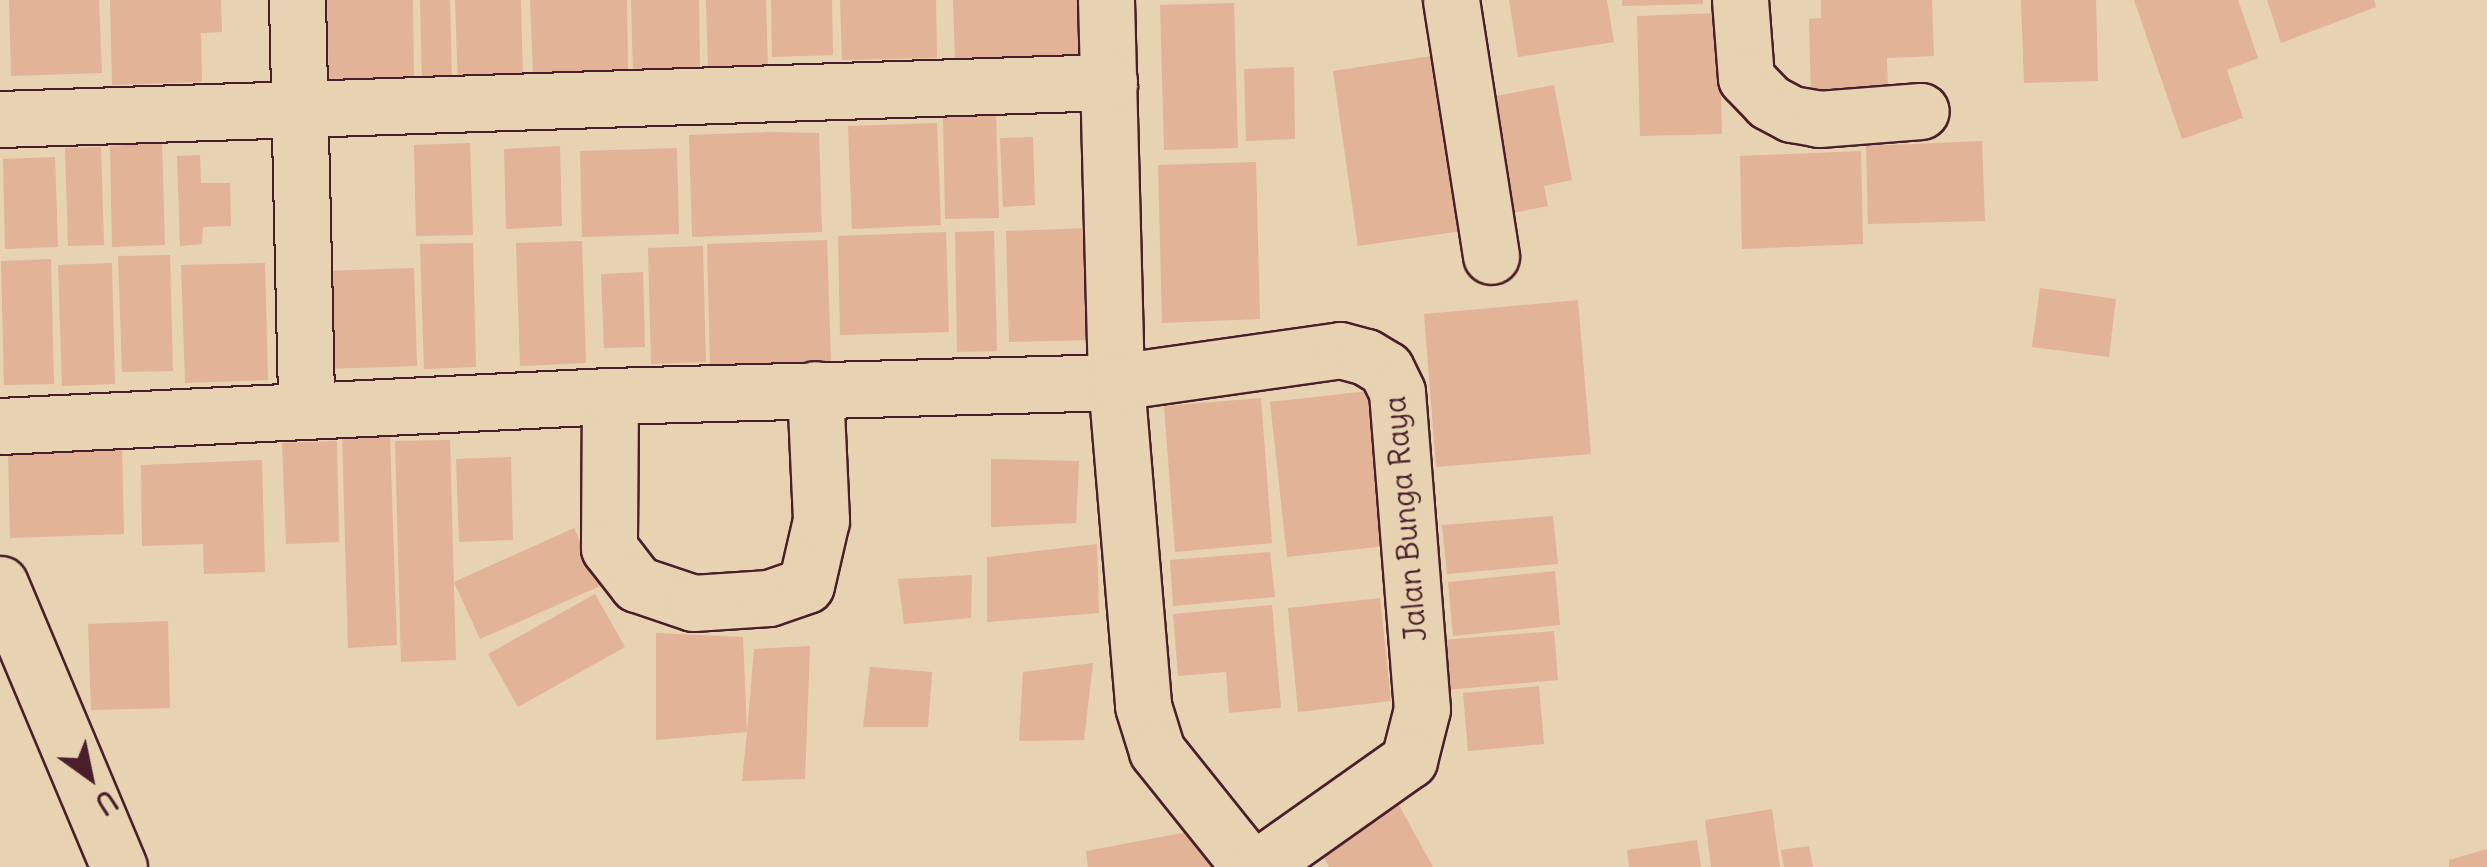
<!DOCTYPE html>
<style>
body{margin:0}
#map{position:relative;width:2487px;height:867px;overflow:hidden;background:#e7d2b1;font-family:Delius,sans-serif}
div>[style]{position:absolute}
.building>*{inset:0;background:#e2b396}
.roads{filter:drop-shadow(2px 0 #4a1f2b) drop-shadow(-2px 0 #4a1f2b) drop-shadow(0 2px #4a1f2b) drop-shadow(0 -2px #4a1f2b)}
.minor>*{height:55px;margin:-27.5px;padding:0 27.5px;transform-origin:27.5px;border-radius:27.5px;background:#e7d2b1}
span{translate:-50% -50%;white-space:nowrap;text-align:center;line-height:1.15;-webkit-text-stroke:8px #e7d2b1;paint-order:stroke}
.street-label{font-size:30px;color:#4a1f2b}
.north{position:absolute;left:40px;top:727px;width:100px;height:100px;-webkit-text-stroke:8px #e7d2b1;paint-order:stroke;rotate:147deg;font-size:28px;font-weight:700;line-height:40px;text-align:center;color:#4a1f2b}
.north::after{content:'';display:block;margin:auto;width:35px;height:45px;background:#4a1f2b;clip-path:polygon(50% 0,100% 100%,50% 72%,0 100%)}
</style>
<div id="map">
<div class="building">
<div style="clip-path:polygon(9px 0,99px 0,102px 73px,11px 76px)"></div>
<div style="clip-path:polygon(110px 0,221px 0,222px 32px,201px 33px,202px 82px,112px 85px)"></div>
<div style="clip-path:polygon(327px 0,413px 0,414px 83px,329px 86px)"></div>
<div style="clip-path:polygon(420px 0,450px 0,452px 81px,422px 82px)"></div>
<div style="clip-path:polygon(455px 0,521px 0,523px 84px,458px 87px)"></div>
<div style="clip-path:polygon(530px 0,627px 0,628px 70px,533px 74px)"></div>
<div style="clip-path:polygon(631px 0,699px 0,700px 71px,633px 74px)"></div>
<div style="clip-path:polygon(706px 0,766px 0,768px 67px,708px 69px)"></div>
<div style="clip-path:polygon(771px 0,832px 0,833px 55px,772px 57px)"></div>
<div style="clip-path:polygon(840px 0,936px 0,937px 58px,842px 60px)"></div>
<div style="clip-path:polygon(953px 0,1084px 0,1086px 54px,955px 59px)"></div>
<div style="clip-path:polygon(1509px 0,1607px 0,1614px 42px,1518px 57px)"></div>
<div style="clip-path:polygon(1622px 0,1703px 0,1703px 4px,1622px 6px)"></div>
<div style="clip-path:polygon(1821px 0,1932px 0,1934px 56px,1887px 58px,1888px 93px,1811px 95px,1809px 19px,1821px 18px)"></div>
<div style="clip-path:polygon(2021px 0,2096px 0,2098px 81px,2024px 83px)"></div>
<div style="clip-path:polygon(2134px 0,2238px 0,2258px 58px,2227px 70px,2243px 118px,2182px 139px)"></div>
<div style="clip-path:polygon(2267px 0,2374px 0,2376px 7px,2281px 43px)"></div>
<div style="clip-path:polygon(1234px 3px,1238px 148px,1164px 150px,1160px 5px)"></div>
<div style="clip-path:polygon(1719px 13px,1722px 134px,1640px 136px,1637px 16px)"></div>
<div style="clip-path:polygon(1451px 53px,1476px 229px,1358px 246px,1333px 71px)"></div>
<div style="clip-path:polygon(1294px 67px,1295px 139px,1246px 141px,1244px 69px)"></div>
<div style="clip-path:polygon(1554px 85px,1572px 180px,1544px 186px,1548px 206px,1503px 215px,1481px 99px)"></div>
<div style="clip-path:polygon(996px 114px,999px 218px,945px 219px,943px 116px)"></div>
<div style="clip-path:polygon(937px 123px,941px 225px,852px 229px,848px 126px)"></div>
<div style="clip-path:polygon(768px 132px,819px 133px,822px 232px,692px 237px,689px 135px)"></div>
<div style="clip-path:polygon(1033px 137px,1035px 205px,1003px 207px,1000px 138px)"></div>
<div style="clip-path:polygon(1982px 141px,1985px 221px,1868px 224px,1866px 146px)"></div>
<div style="clip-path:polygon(162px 143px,165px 245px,112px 247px,110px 146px)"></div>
<div style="clip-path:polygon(470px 143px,473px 235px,416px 236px,414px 145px)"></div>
<div style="clip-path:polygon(560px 146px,562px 226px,506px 229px,504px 149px)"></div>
<div style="clip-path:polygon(101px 147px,104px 245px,68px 246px,65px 148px)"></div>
<div style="clip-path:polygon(677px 148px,679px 234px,582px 237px,580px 151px)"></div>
<div style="clip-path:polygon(1861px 151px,1863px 244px,1742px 249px,1740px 156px)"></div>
<div style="clip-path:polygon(200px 155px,201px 183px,230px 183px,231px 226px,203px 227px,202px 244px,180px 246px,177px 156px)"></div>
<div style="clip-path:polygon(55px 157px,58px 247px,5px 249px,3px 159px)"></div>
<div style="clip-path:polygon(1256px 162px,1260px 319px,1162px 323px,1158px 165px)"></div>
<div style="clip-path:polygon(1088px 228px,1091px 340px,1009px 342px,1006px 231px)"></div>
<div style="clip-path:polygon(994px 231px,997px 351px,957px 352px,955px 232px)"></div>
<div style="clip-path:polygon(946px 232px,949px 332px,840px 335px,838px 236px)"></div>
<div style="clip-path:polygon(827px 240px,831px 363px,710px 368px,707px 244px)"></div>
<div style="clip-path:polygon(582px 241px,586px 363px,520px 366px,516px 243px)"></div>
<div style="clip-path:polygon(473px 243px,476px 367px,424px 369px,420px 244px)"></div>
<div style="clip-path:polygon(703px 246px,706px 362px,651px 364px,648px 248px)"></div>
<div style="clip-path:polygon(170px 255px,173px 371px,122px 372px,118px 256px)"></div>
<div style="clip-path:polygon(51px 259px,54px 384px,4px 385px,1px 261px)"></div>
<div style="clip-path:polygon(112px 263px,115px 384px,62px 386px,58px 265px)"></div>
<div style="clip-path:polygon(265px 263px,268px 380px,185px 383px,181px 265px)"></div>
<div style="clip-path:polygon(414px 268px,417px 366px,326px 369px,324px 271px)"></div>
<div style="clip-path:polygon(643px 272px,645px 347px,604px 348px,601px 274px)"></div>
<div style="clip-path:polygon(2040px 288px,2116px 299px,2109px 357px,2032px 347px)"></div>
<div style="clip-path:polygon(1578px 300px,1591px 454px,1436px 467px,1424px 314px)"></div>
<div style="clip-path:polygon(1369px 391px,1386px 546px,1287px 557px,1270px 402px)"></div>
<div style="clip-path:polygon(1261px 398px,1272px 543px,1175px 552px,1164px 406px)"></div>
<div style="clip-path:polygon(390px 435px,397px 645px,348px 648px,342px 436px)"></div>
<div style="clip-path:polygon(450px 440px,456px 660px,401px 662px,395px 441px)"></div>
<div style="clip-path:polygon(337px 441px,339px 542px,286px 544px,282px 443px)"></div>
<div style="clip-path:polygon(122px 450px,124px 534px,10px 538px,8px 454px)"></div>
<div style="clip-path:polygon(511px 457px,513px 540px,459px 542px,456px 459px)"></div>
<div style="clip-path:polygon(991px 459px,1079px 461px,1076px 523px,991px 527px)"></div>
<div style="clip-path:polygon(262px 460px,265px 572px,204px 574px,203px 544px,142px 546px,141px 465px)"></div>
<div style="clip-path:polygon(1553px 516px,1558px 564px,1447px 574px,1442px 525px)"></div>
<div style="clip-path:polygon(574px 528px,600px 586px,480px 639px,454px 582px)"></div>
<div style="clip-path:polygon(1097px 544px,1099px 613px,987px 622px,987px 557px)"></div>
<div style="clip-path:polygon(1270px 552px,1275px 597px,1173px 606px,1170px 560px)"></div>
<div style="clip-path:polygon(1555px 571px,1560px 625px,1453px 636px,1448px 582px)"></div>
<div style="clip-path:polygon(972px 575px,971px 618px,904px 624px,898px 579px)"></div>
<div style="clip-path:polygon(595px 594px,625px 647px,518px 707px,488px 654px)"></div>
<div style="clip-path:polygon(1380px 598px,1391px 701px,1298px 712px,1288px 608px)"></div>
<div style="clip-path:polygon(1272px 605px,1281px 708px,1229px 713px,1226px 672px,1178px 676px,1173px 614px)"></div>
<div style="clip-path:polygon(168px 621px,170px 708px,91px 710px,88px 624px)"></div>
<div style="clip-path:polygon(1554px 631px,1558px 680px,1446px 690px,1442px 640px)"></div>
<div style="clip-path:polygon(656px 633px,743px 637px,747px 732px,754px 649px,810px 646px,805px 779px,742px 781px,747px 732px,656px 740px)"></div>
<div style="clip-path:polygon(1093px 663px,1084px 740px,1019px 741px,1023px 672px)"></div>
<div style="clip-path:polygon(870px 667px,932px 672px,928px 727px,863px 727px)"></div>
<div style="clip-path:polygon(1539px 686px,1544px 744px,1468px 751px,1463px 693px)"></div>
<div style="clip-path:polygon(1395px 798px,1433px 867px,1329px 867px,1315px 841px)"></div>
<div style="clip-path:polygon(1772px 809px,1780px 867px,1711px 867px,1705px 820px)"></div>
<div style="clip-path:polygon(1214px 827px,1221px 867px,1088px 867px,1086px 851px)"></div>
<div style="clip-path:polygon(1697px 840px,1701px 867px,1629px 867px,1627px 850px)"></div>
<div style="clip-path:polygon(1809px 846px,1813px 867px,1784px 867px,1781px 850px)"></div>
<div style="clip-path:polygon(2487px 849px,2487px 867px,2449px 867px,2449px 860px)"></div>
</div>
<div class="roads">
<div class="minor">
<div style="left:297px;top:0;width:411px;rotate:88.7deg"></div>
<div style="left:1106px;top:0;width:382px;rotate:88.5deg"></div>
<div style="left:1116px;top:382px;width:325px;rotate:85.2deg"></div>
<div style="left:1143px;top:706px;width:47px;rotate:72.7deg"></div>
<div style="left:1157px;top:751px;width:149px;rotate:51.3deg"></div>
<div style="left:1451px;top:0;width:259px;rotate:81.1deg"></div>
<div style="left:1740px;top:0;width:78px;rotate:85.6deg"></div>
<div style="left:1746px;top:78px;width:33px;rotate:46deg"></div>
<div style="left:1769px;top:102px;width:26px;rotate:28deg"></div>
<div style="left:1792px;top:114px;width:27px;rotate:10deg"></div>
<div style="left:1819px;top:119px;width:102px;rotate:-4.5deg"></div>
<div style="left:0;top:119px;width:1110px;rotate:-1.91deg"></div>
<div style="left:610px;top:396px;width:152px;rotate:90.4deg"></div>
<div style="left:609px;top:548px;width:46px;rotate:52.1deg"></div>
<div style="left:637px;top:584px;width:59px;rotate:18.7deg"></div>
<div style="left:693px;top:603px;width:76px;rotate:-3.8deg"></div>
<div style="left:769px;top:598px;width:39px;rotate:-19deg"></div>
<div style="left:806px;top:585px;width:67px;rotate:-77deg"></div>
<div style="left:821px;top:520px;width:131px;rotate:-92.6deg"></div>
<div style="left:0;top:426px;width:611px;rotate:-2.82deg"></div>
<div style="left:610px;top:396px;width:506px;rotate:-1.58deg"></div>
<div style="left:1116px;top:382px;width:226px;rotate:-8.1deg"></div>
<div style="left:1340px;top:350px;width:27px;rotate:15deg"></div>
<div style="left:1366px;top:357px;width:23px;rotate:31deg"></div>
<div style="left:1386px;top:369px;width:25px;rotate:64deg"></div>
<div style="left:1397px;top:392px;width:318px;rotate:85.5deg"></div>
<div style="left:1422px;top:709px;width:53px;rotate:104.3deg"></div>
<div style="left:1409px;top:760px;width:185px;rotate:144.7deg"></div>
<div style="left:0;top:584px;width:307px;rotate:67.2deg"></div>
</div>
</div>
<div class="street-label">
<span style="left:1405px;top:519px;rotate:-95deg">Jalan Bunga Raya</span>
</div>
<div class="north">U</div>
</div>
